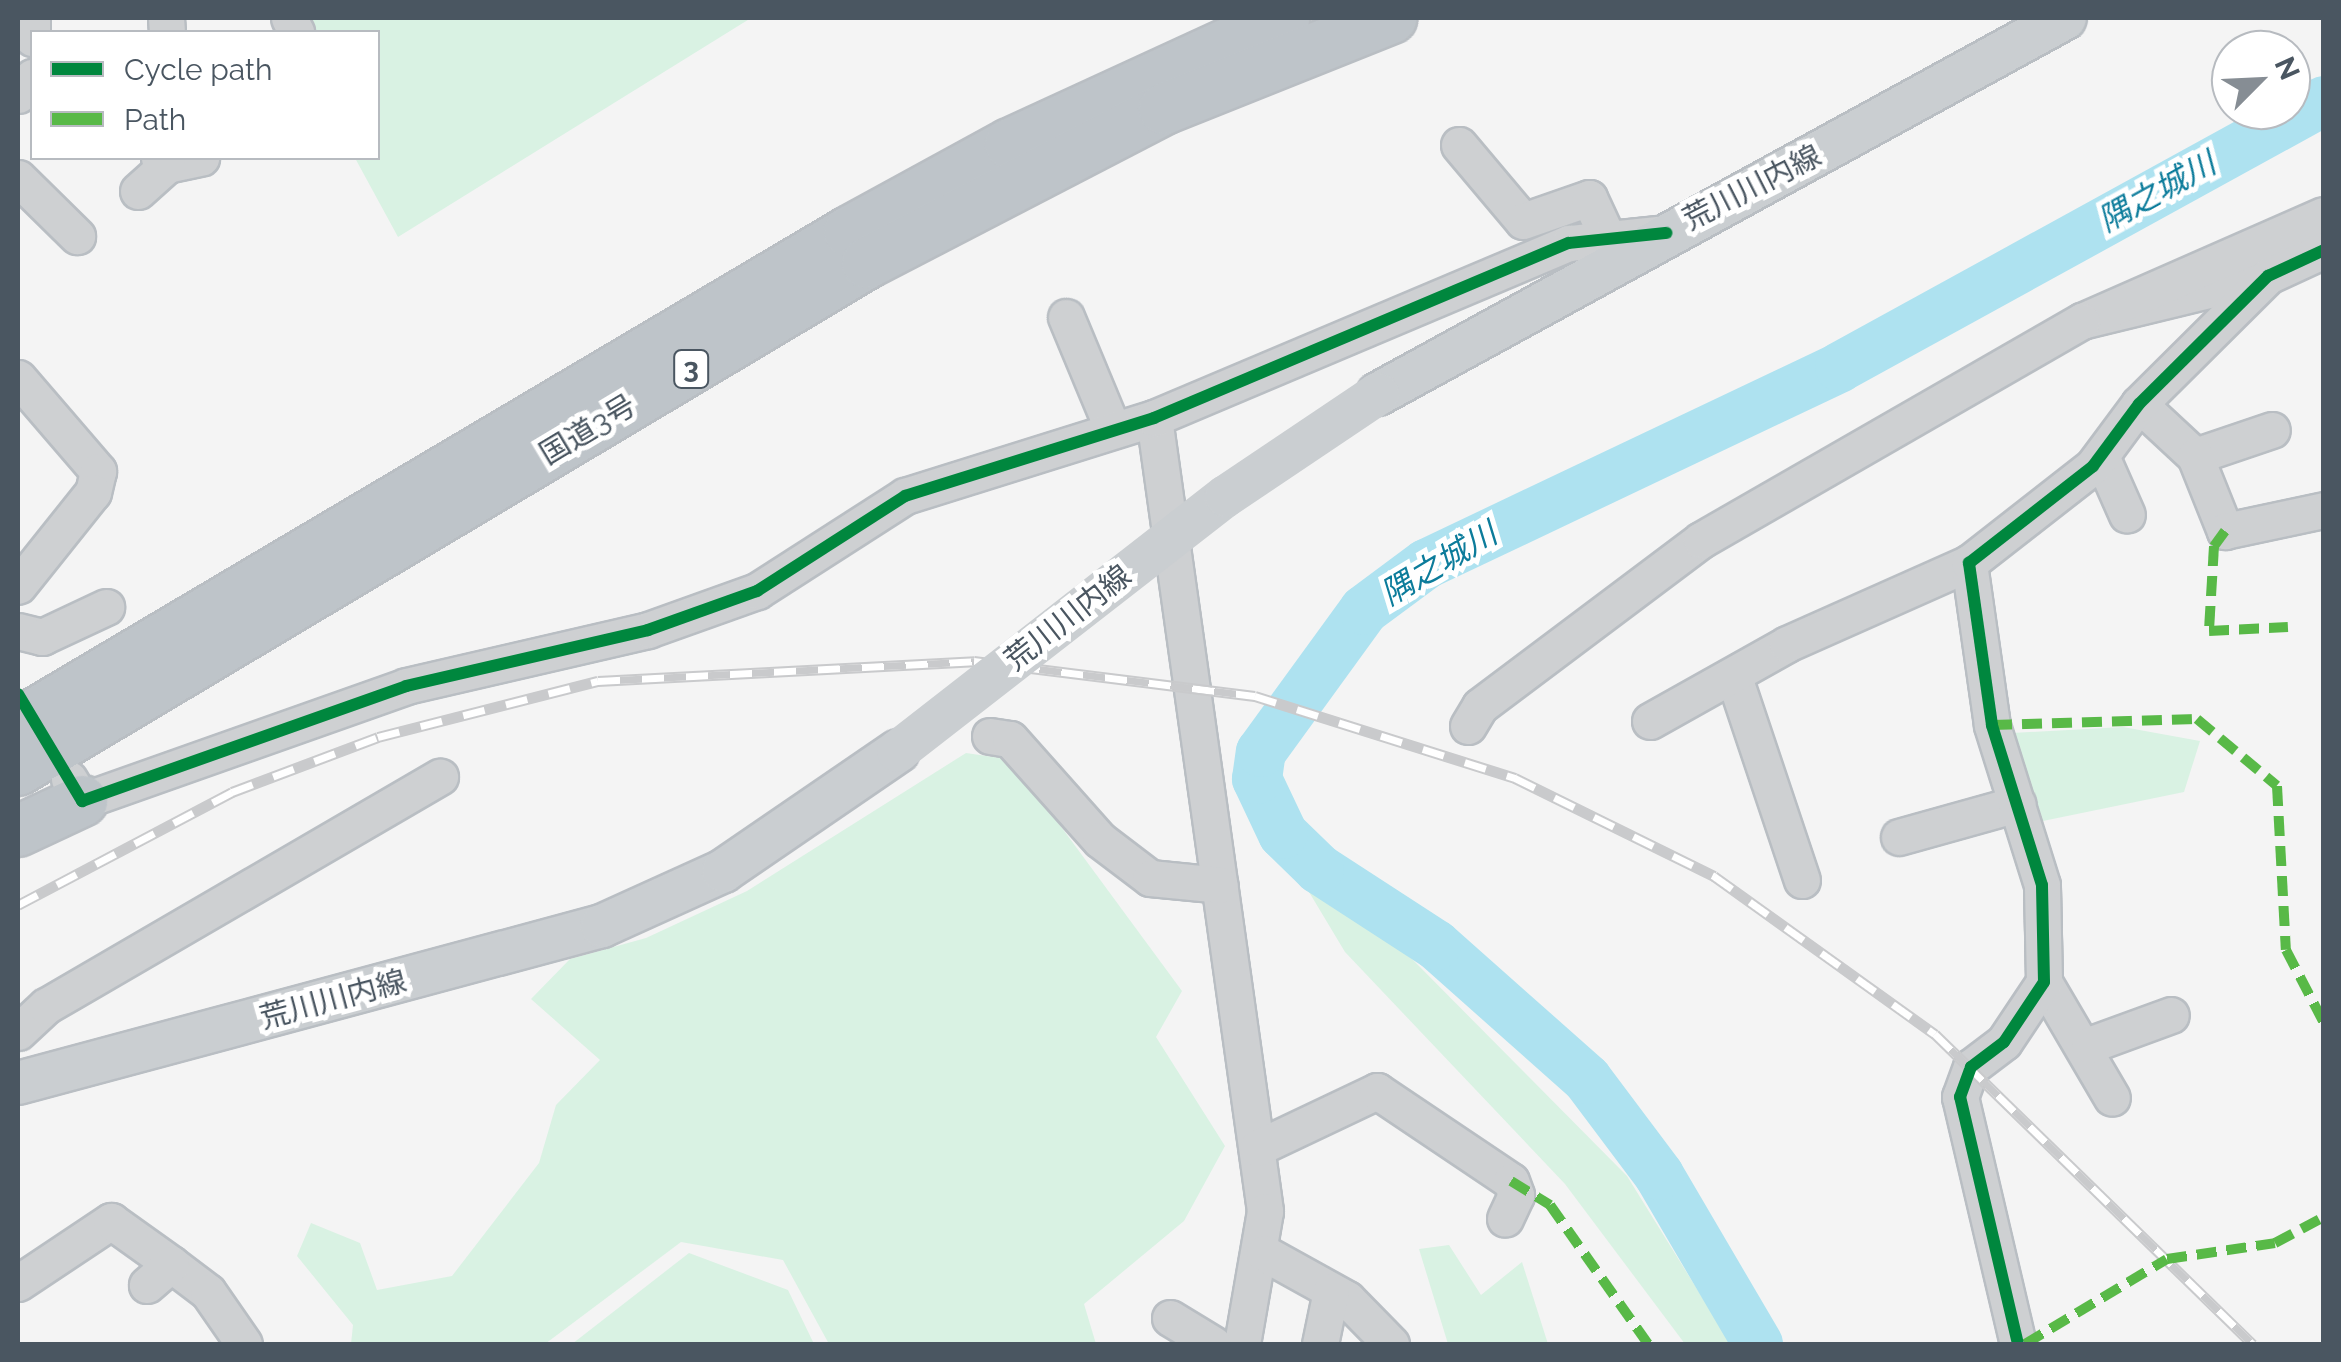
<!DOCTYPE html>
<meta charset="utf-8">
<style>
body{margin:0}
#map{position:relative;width:2341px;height:1362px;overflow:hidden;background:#f4f4f4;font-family:Raleway,"Noto Sans JP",sans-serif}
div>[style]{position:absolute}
.green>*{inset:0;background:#d9f2e3}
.river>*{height:50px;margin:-25px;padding:0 25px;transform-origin:25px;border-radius:25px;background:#aee2f0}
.roads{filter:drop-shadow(2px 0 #b9bec3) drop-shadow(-2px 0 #b9bec3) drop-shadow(0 2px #b9bec3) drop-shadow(0 -2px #b9bec3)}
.minor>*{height:35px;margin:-17.5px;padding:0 17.5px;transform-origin:17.5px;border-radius:17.5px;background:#ced0d2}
.major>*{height:42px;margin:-21px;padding:0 21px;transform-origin:21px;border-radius:21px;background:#caced1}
.highway>*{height:50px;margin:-25px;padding:0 25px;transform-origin:25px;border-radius:25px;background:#bec4c9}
.rail>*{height:11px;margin-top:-5.5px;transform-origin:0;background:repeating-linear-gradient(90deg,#fff 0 22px,#c9cacc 0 44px);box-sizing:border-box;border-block:2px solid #c9cacc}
.major-bridge>*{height:42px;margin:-21px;padding:0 21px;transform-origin:21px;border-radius:21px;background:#caced1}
.quiet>*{height:10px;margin-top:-5px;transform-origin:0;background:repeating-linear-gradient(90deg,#58b947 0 20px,transparent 0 30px)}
.cycleway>*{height:12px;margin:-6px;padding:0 6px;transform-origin:6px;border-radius:6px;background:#00873e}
span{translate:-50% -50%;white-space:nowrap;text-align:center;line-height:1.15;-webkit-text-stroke:10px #fff;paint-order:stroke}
.shield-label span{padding:2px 8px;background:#fff;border:2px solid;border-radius:8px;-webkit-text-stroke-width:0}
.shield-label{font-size:28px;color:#4a5661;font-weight:700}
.street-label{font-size:30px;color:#4a5661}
.water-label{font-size:32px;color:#0c7c9b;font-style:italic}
.frame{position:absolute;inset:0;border:20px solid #4a5661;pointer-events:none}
.legend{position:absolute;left:30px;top:30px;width:350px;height:130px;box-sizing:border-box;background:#fff;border:2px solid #b7bbc0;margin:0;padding:12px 18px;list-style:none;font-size:30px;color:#4a5661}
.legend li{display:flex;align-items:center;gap:20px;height:50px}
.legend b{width:50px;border:2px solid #b7bbc0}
.north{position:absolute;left:2211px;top:30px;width:100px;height:100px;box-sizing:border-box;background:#fff;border:2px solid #b7bbc0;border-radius:50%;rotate:66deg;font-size:28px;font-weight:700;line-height:40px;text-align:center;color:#4a5661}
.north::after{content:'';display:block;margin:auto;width:35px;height:45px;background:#868d94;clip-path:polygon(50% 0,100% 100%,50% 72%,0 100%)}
</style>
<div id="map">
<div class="green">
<div style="clip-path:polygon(279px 18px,751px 18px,398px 237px,355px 158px,378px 158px,378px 32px,287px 32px)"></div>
<div style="clip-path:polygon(2123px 727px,2200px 741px,2184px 792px,2038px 822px,2012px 733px)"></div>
<div style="clip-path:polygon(966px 753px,1000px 758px,1023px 775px,1182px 991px,1156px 1037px,1225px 1146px,1184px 1221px,1084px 1304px,1096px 1344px,829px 1344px,783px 1260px,681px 1242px,545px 1344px,351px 1344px,353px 1325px,297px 1256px,311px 1223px,360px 1243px,377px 1290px,452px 1276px,539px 1163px,556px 1105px,600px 1060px,531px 999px,570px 959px,646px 938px,747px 891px)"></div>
<div style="clip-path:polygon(1294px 867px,1413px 960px,1627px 1176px,1731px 1344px,1685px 1344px,1565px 1184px,1345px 952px)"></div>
<div style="clip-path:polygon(1449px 1245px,1481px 1295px,1522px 1262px,1548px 1344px,1448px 1344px,1419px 1249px)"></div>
<div style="clip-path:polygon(689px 1253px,788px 1290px,814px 1344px,572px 1344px)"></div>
</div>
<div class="river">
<div style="left:1758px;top:1344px;width:196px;rotate:-120.4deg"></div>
<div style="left:1659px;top:1175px;width:120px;rotate:-126.9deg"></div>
<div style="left:1587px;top:1079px;width:202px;rotate:-138.4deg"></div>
<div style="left:1436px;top:945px;width:140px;rotate:-147deg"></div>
<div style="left:1319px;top:869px;width:50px;rotate:-135.8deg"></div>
<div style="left:1283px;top:834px;width:61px;rotate:-115.3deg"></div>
<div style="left:1257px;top:779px;width:27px;rotate:-82deg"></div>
<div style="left:1261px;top:752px;width:175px;rotate:-54deg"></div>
<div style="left:1364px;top:610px;width:77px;rotate:-36.6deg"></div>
<div style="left:1426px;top:564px;width:458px;rotate:-25.4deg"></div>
<div style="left:1840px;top:367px;width:552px;rotate:-28.79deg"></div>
</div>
<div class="roads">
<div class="minor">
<div style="left:32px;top:18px;width:20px;rotate:90deg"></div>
<div style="left:166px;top:18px;width:14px;rotate:86deg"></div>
<div style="left:289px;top:18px;width:16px;rotate:63deg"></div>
<div style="left:18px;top:95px;width:23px;rotate:-52deg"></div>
<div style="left:1459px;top:145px;width:99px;rotate:49.9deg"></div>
<div style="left:1523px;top:221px;width:70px;rotate:-19.2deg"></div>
<div style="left:1589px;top:198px;width:38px;rotate:65deg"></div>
<div style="left:159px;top:158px;width:11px;rotate:41deg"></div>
<div style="left:167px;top:165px;width:35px;rotate:-12deg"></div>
<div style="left:18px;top:178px;width:83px;rotate:44.5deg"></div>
<div style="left:138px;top:191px;width:39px;rotate:-42deg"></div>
<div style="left:2262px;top:277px;width:185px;rotate:166.3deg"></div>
<div style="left:2082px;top:321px;width:264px;rotate:-23.7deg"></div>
<div style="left:1066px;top:317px;width:122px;rotate:67.4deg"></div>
<div style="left:18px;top:378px;width:123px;rotate:49.3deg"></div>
<div style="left:98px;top:471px;width:22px;rotate:103deg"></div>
<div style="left:93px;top:492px;width:120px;rotate:128.6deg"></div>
<div style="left:2139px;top:404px;width:76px;rotate:42.9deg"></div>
<div style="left:2195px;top:456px;width:81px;rotate:-18.7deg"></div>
<div style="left:1154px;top:418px;width:801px;rotate:82.03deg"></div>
<div style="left:1265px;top:1211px;width:135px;rotate:99.8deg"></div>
<div style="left:2101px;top:456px;width:64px;rotate:66.2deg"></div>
<div style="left:2195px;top:456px;width:81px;rotate:68.2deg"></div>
<div style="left:2225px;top:531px;width:101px;rotate:-12deg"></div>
<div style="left:18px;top:631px;width:25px;rotate:14deg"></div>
<div style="left:42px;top:637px;width:71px;rotate:-25.1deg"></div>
<div style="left:1735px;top:680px;width:211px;rotate:71.5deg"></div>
<div style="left:1650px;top:721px;width:157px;rotate:-29.3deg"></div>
<div style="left:1787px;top:644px;width:199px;rotate:-24deg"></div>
<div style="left:1468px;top:726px;width:23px;rotate:-59deg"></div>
<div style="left:1480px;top:706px;width:276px;rotate:-36.9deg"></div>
<div style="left:1701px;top:540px;width:439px;rotate:-29.9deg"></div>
<div style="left:990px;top:736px;width:20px;rotate:9deg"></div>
<div style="left:1010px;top:739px;width:135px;rotate:48.3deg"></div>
<div style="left:1100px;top:840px;width:63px;rotate:37.2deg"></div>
<div style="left:1150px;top:878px;width:70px;rotate:5.7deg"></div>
<div style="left:69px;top:779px;width:26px;rotate:59deg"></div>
<div style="left:82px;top:801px;width:344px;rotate:-19.5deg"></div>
<div style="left:406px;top:686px;width:248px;rotate:-13deg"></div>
<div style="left:648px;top:630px;width:116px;rotate:-19.7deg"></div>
<div style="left:757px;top:591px;width:176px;rotate:-32.7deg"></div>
<div style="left:905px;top:496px;width:261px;rotate:-17.4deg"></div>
<div style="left:1154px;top:418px;width:450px;rotate:-22.9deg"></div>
<div style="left:1569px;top:243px;width:98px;rotate:-5.9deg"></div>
<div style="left:1899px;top:837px;width:123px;rotate:-15.6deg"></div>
<div style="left:2044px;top:982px;width:134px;rotate:59.6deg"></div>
<div style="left:18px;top:1032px;width:38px;rotate:-43deg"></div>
<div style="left:46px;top:1006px;width:456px;rotate:-30.2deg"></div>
<div style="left:2089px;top:1045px;width:87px;rotate:-20.1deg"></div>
<div style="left:1257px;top:1148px;width:133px;rotate:-25.4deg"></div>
<div style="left:1377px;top:1091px;width:161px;rotate:33.9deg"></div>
<div style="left:1511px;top:1181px;width:15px;rotate:70deg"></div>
<div style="left:1516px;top:1195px;width:26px;rotate:115deg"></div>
<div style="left:1264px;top:1253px;width:95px;rotate:29deg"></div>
<div style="left:1347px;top:1299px;width:63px;rotate:45.6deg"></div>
<div style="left:171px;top:1264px;width:46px;rotate:37.1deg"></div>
<div style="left:208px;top:1292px;width:63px;rotate:55.3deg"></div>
<div style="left:18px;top:1283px;width:112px;rotate:-33.7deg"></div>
<div style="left:111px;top:1221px;width:74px;rotate:35.6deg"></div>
<div style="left:171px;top:1264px;width:32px;rotate:139deg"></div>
<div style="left:1170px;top:1318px;width:50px;rotate:31.2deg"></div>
<div style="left:1320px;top:1344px;width:54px;rotate:-78.3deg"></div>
<div style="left:2018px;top:1344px;width:254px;rotate:-103.2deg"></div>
<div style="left:1960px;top:1097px;width:32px;rotate:-70deg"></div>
<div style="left:1971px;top:1067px;width:41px;rotate:-37.1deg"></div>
<div style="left:2004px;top:1042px;width:72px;rotate:-56.3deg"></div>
<div style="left:2044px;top:982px;width:97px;rotate:-91.2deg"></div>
<div style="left:2042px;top:885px;width:168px;rotate:-107.4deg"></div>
<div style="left:1992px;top:725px;width:164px;rotate:-98.1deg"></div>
<div style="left:1969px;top:563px;width:157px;rotate:-38deg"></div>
<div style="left:2093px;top:466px;width:77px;rotate:-53.4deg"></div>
<div style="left:2139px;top:404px;width:182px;rotate:-44.8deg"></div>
<div style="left:2268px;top:276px;width:62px;rotate:-24.9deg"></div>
</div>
<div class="major">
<div style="left:1378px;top:394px;width:783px;rotate:-28.69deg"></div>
<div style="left:18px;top:1083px;width:605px;rotate:-15.05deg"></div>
<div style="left:602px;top:926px;width:133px;rotate:-24.4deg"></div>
<div style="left:723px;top:871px;width:212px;rotate:-34.4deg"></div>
</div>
<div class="highway">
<div style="left:18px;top:724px;width:966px;rotate:-30.63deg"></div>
<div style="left:849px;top:232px;width:183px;rotate:-28.7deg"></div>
<div style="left:1010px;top:144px;width:302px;rotate:-24.7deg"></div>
<div style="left:18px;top:770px;width:989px;rotate:-30.84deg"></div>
<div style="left:867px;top:263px;width:335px;rotate:-27.4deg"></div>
<div style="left:1164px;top:109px;width:245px;rotate:-21.8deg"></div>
<div style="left:18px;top:831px;width:71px;rotate:-25.1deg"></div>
</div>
</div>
<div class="rail">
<div style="left:18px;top:905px;width:242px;rotate:-27.8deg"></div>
<div style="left:232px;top:792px;width:156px;rotate:-20.6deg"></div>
<div style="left:378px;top:737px;width:227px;rotate:-14.3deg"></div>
<div style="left:598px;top:681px;width:377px;rotate:-3deg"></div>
<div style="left:974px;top:661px;width:283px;rotate:7.1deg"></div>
<div style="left:1255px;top:696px;width:273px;rotate:17.5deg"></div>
<div style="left:1515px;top:778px;width:222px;rotate:26.2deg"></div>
<div style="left:1714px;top:876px;width:272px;rotate:35.6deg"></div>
<div style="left:1935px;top:1034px;width:444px;rotate:44.3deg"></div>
</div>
<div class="major-bridge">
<div style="left:898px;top:751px;width:415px;rotate:-37.9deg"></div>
<div style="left:1226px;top:496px;width:183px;rotate:-33.9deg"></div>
</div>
<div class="quiet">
<div style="left:2225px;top:531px;width:19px;rotate:126deg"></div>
<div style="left:2214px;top:546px;width:85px;rotate:93.4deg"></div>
<div style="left:2209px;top:631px;width:79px;rotate:-2.9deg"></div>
<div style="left:1992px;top:725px;width:205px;rotate:-1.7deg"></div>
<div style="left:2197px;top:719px;width:104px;rotate:39.9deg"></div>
<div style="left:2277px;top:786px;width:164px;rotate:86.9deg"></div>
<div style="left:2286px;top:950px;width:82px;rotate:62.5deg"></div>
<div style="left:1511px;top:1181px;width:46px;rotate:31.6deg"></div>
<div style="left:1550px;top:1205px;width:170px;rotate:54.8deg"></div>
<div style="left:2025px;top:1344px;width:165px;rotate:-30.9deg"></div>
<div style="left:2167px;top:1259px;width:109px;rotate:-8.4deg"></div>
<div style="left:2275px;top:1243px;width:55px;rotate:-28deg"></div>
</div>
<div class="cycleway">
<div style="left:18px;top:694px;width:125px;rotate:59.1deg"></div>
<div style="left:82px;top:801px;width:344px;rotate:-19.5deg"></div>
<div style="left:406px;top:686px;width:248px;rotate:-13deg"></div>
<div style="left:648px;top:630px;width:116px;rotate:-19.7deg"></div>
<div style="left:757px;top:591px;width:176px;rotate:-32.7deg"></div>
<div style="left:905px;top:496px;width:261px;rotate:-17.4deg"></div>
<div style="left:1154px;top:418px;width:450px;rotate:-22.9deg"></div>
<div style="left:1569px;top:243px;width:98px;rotate:-5.9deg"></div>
<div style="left:2018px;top:1344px;width:254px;rotate:-103.2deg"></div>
<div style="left:1960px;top:1097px;width:32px;rotate:-70deg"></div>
<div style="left:1971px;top:1067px;width:41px;rotate:-37.1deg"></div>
<div style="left:2004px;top:1042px;width:72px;rotate:-56.3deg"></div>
<div style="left:2044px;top:982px;width:97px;rotate:-91.2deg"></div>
<div style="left:2042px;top:885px;width:168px;rotate:-107.4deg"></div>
<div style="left:1992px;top:725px;width:164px;rotate:-98.1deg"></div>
<div style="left:1969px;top:563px;width:157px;rotate:-38deg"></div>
<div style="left:2093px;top:466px;width:77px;rotate:-53.4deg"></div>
<div style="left:2139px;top:404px;width:182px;rotate:-44.8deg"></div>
<div style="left:2268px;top:276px;width:62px;rotate:-24.9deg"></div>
</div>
<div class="shield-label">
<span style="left:691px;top:369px">3</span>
</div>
<div class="street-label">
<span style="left:1752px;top:188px;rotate:-27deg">荒川川内線</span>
<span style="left:588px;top:430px;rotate:-31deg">国道3号</span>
<span style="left:1068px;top:618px;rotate:-38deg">荒川川内線</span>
<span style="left:333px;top:1000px;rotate:-15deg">荒川川内線</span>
</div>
<div class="water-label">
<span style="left:2157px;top:192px;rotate:-29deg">隅之城川</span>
<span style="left:1439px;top:564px;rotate:-31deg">隅之城川</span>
</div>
<div class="frame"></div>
<ul class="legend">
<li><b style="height:12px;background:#00873e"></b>Cycle path</li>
<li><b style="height:12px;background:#58b947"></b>Path</li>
</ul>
<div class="north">N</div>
</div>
